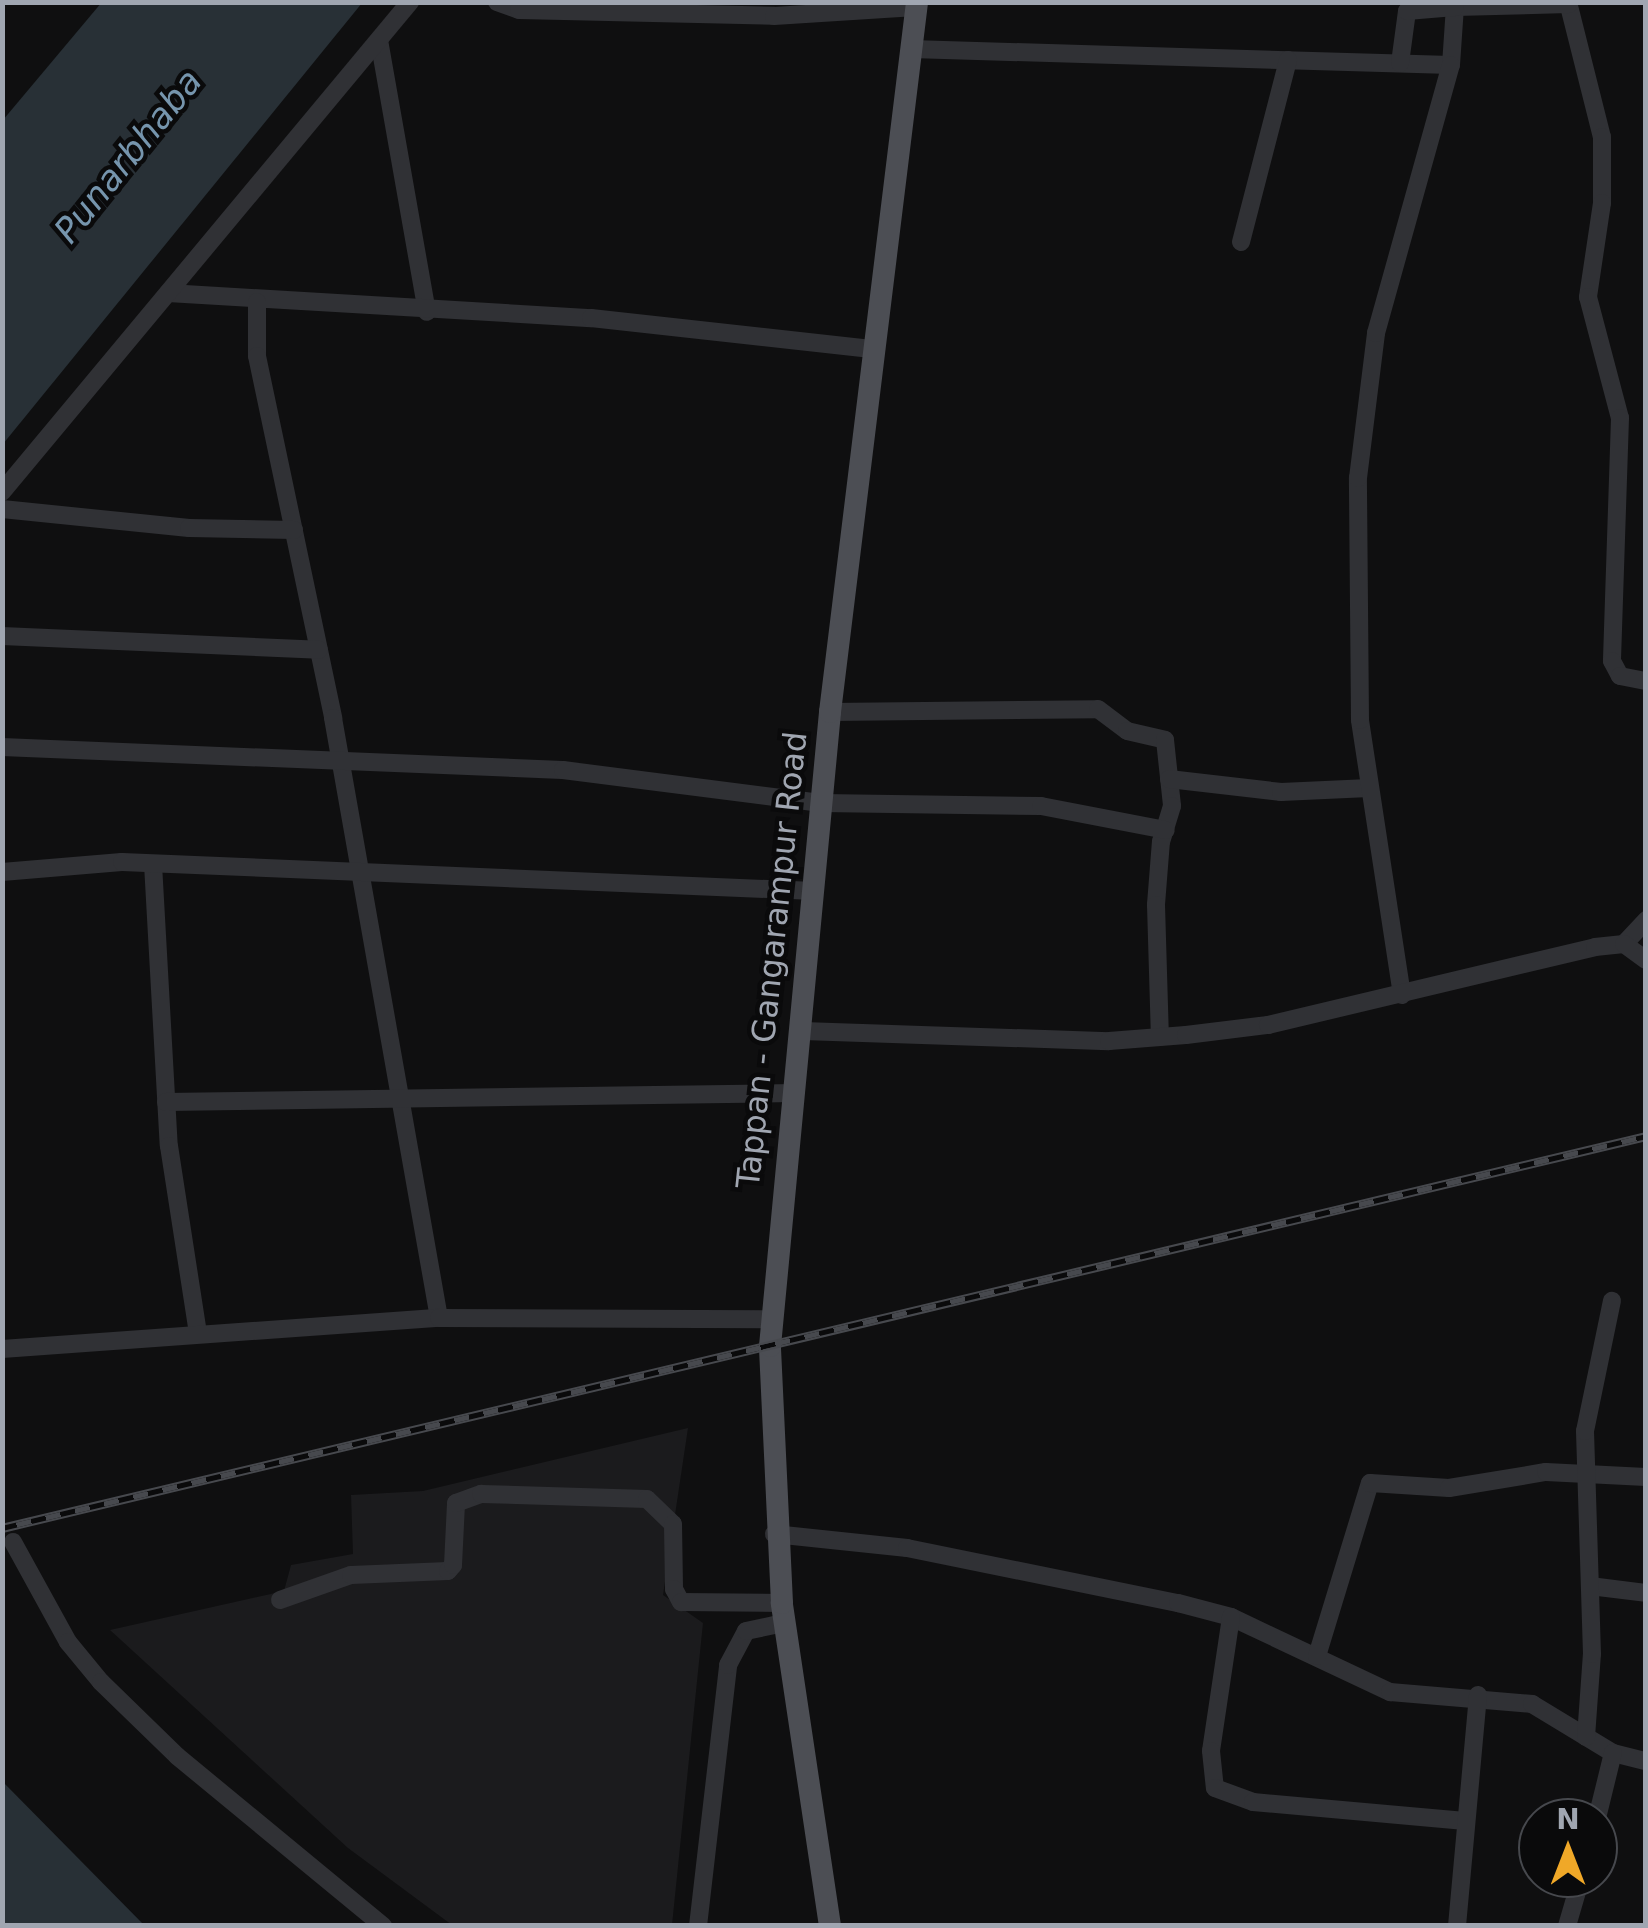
<!DOCTYPE html>
<style>
body{margin:0}
#map{position:relative;width:1648px;height:1928px;overflow:hidden;background:#0f0f10;font-family:"DejaVu Sans",sans-serif}
div>[style]{position:absolute}
.built>*{inset:0;background:#1b1b1d}
.water>*{inset:0;background:#283036}
.minor>*{height:18px;margin:-9px;padding:0 9px;transform-origin:9px;border-radius:9px;background:#303135}
.major>*{height:22px;margin:-11px;padding:0 11px;transform-origin:11px;border-radius:11px;background:#4c4e54}
.rail>*{height:9px;margin-top:-4.5px;transform-origin:0;background:repeating-linear-gradient(90deg,#0a0a0b 0 15px,#47494e 0 30px);box-sizing:border-box;border-block:2px solid #47494e}
span{translate:-50% -50%;white-space:nowrap;text-align:center;line-height:1.15;-webkit-text-stroke:9px #0a0a0b;paint-order:stroke}
.street-label{font-size:32px;color:#a0a6b1}
.water-label{font-size:35px;color:#7695ad;font-style:italic}
.frame{position:absolute;inset:0;border:5px solid #a0a6b1;pointer-events:none}
.north{position:absolute;left:1518px;top:1798px;width:100px;height:100px;box-sizing:border-box;background:#0a0a0b;border:2px solid #46484d;border-radius:50%;rotate:0deg;font-size:28px;font-weight:700;line-height:40px;text-align:center;color:#a0a6b1}
.north::after{content:'';display:block;margin:auto;width:35px;height:45px;background:#f0a828;clip-path:polygon(50% 0,100% 100%,50% 72%,0 100%)}
</style>
<div id="map">
<div class="built">
<div style="clip-path:polygon(688px 1428px,663px 1595px,703px 1623px,672px 1925px,452px 1925px,348px 1848px,110px 1630px,284px 1591px,291px 1565px,353px 1554px,351px 1495px,423px 1491px)"></div>
</div>
<div class="water">
<div style="clip-path:polygon(102px 2px,362px 3px,3px 444px,3px 120px)"></div>
<div style="clip-path:polygon(3px 1782px,144px 1925px,3px 1925px)"></div>
</div>
<div class="minor">
<div style="left:497px;top:2px;width:23px;rotate:20deg"></div>
<div style="left:519px;top:10px;width:255px;rotate:1.3deg"></div>
<div style="left:774px;top:16px;width:142px;rotate:-3.6deg"></div>
<div style="left:1568px;top:2px;width:139px;rotate:75.9deg"></div>
<div style="left:1602px;top:137px;width:66px;rotate:90deg"></div>
<div style="left:1602px;top:203px;width:95px;rotate:98.5deg"></div>
<div style="left:1588px;top:297px;width:125px;rotate:75.2deg"></div>
<div style="left:1620px;top:418px;width:243px;rotate:91.9deg"></div>
<div style="left:1612px;top:661px;width:17px;rotate:62deg"></div>
<div style="left:1620px;top:676px;width:26px;rotate:11deg"></div>
<div style="left:379px;top:40px;width:276px;rotate:80deg"></div>
<div style="left:911px;top:49px;width:540px;rotate:1.7deg"></div>
<div style="left:1451px;top:65px;width:58px;rotate:-86.1deg"></div>
<div style="left:1455px;top:7px;width:114px;rotate:-1.5deg"></div>
<div style="left:1400px;top:63px;width:52px;rotate:-82.3deg"></div>
<div style="left:1407px;top:11px;width:48px;rotate:-4.8deg"></div>
<div style="left:1241px;top:242px;width:188px;rotate:-75.5deg"></div>
<div style="left:168px;top:293px;width:424px;rotate:3.4deg"></div>
<div style="left:591px;top:318px;width:282px;rotate:6.3deg"></div>
<div style="left:257px;top:302px;width:54px;rotate:90deg"></div>
<div style="left:257px;top:356px;width:370px;rotate:78.1deg"></div>
<div style="left:333px;top:718px;width:609px;rotate:79.98deg"></div>
<div style="left:2px;top:492px;width:638px;rotate:-50.22deg"></div>
<div style="left:2px;top:509px;width:188px;rotate:5.8deg"></div>
<div style="left:189px;top:528px;width:105px;rotate:1.1deg"></div>
<div style="left:2px;top:636px;width:317px;rotate:2.5deg"></div>
<div style="left:830px;top:712px;width:268px;rotate:-0.6deg"></div>
<div style="left:1098px;top:709px;width:36px;rotate:37deg"></div>
<div style="left:1127px;top:731px;width:39px;rotate:13deg"></div>
<div style="left:1165px;top:740px;width:66px;rotate:83.9deg"></div>
<div style="left:1172px;top:806px;width:37px;rotate:107deg"></div>
<div style="left:1161px;top:841px;width:64px;rotate:94.5deg"></div>
<div style="left:1156px;top:905px;width:132px;rotate:88.3deg"></div>
<div style="left:2px;top:747px;width:561px;rotate:2.35deg"></div>
<div style="left:563px;top:770px;width:260px;rotate:7.3deg"></div>
<div style="left:821px;top:803px;width:220px;rotate:0.8deg"></div>
<div style="left:1041px;top:806px;width:127px;rotate:10.9deg"></div>
<div style="left:1169px;top:779px;width:113px;rotate:6.6deg"></div>
<div style="left:1281px;top:792px;width:88px;rotate:-2.6deg"></div>
<div style="left:153px;top:864px;width:282px;rotate:86.8deg"></div>
<div style="left:169px;top:1146px;width:189px;rotate:81.2deg"></div>
<div style="left:2px;top:872px;width:120px;rotate:-4.8deg"></div>
<div style="left:122px;top:862px;width:693px;rotate:2.4deg"></div>
<div style="left:1624px;top:944px;width:33px;rotate:-47deg"></div>
<div style="left:1402px;top:995px;width:278px;rotate:-98.7deg"></div>
<div style="left:1360px;top:720px;width:242px;rotate:-90.5deg"></div>
<div style="left:1358px;top:478px;width:146px;rotate:-82.9deg"></div>
<div style="left:1376px;top:333px;width:278px;rotate:-74.4deg"></div>
<div style="left:803px;top:1031px;width:306px;rotate:1.9deg"></div>
<div style="left:1109px;top:1041px;width:77px;rotate:-4.5deg"></div>
<div style="left:1186px;top:1035px;width:83px;rotate:-7deg"></div>
<div style="left:1268px;top:1025px;width:336px;rotate:-13.4deg"></div>
<div style="left:1595px;top:947px;width:29px;rotate:-6deg"></div>
<div style="left:1624px;top:944px;width:27px;rotate:36deg"></div>
<div style="left:166px;top:1102px;width:629px;rotate:-0.82deg"></div>
<div style="left:2px;top:1349px;width:438px;rotate:-4.1deg"></div>
<div style="left:439px;top:1318px;width:332px;rotate:0.2deg"></div>
<div style="left:774px;top:1534px;width:134px;rotate:6deg"></div>
<div style="left:907px;top:1548px;width:277px;rotate:11.5deg"></div>
<div style="left:1178px;top:1603px;width:55px;rotate:14.8deg"></div>
<div style="left:1231px;top:1617px;width:176px;rotate:25.3deg"></div>
<div style="left:1390px;top:1692px;width:143px;rotate:4.8deg"></div>
<div style="left:1532px;top:1704px;width:95px;rotate:31.2deg"></div>
<div style="left:1613px;top:1753px;width:34px;rotate:14deg"></div>
<div style="left:13px;top:1542px;width:114px;rotate:61.2deg"></div>
<div style="left:68px;top:1642px;width:52px;rotate:50.5deg"></div>
<div style="left:101px;top:1682px;width:106px;rotate:44.2deg"></div>
<div style="left:177px;top:1756px;width:267px;rotate:39.5deg"></div>
<div style="left:1590px;top:1586px;width:56px;rotate:7.1deg"></div>
<div style="left:280px;top:1600px;width:75px;rotate:-19.4deg"></div>
<div style="left:351px;top:1575px;width:97px;rotate:-2.4deg"></div>
<div style="left:448px;top:1571px;width:8px;rotate:-50deg"></div>
<div style="left:453px;top:1565px;width:62px;rotate:-87.2deg"></div>
<div style="left:456px;top:1503px;width:27px;rotate:-20deg"></div>
<div style="left:481px;top:1494px;width:166px;rotate:1.7deg"></div>
<div style="left:647px;top:1499px;width:36px;rotate:44deg"></div>
<div style="left:673px;top:1524px;width:65px;rotate:89.1deg"></div>
<div style="left:674px;top:1589px;width:15px;rotate:62deg"></div>
<div style="left:681px;top:1602px;width:101px;rotate:0.6deg"></div>
<div style="left:1231px;top:1617px;width:135px;rotate:98.5deg"></div>
<div style="left:1211px;top:1751px;width:37px;rotate:84deg"></div>
<div style="left:1215px;top:1788px;width:40px;rotate:20.2deg"></div>
<div style="left:1253px;top:1802px;width:213px;rotate:5.1deg"></div>
<div style="left:1317px;top:1656px;width:181px;rotate:-73deg"></div>
<div style="left:1370px;top:1483px;width:79px;rotate:3.6deg"></div>
<div style="left:1449px;top:1488px;width:98px;rotate:-9.4deg"></div>
<div style="left:1546px;top:1472px;width:100px;rotate:2.9deg"></div>
<div style="left:1586px;top:1737px;width:83px;rotate:-85.9deg"></div>
<div style="left:1592px;top:1654px;width:223px;rotate:-91.8deg"></div>
<div style="left:1585px;top:1431px;width:133px;rotate:-78.3deg"></div>
<div style="left:1597px;top:1818px;width:67px;rotate:-76.2deg"></div>
<div style="left:698px;top:1926px;width:263px;rotate:-83.4deg"></div>
<div style="left:728px;top:1665px;width:38px;rotate:-62deg"></div>
<div style="left:746px;top:1631px;width:39px;rotate:-12deg"></div>
<div style="left:1457px;top:1926px;width:232px;rotate:-84.8deg"></div>
<div style="left:1567px;top:1926px;width:50px;rotate:-73.7deg"></div>
</div>
<div class="major">
<div style="left:830px;top:1926px;width:327px;rotate:-98.5deg"></div>
<div style="left:782px;top:1603px;width:257px;rotate:-92.7deg"></div>
<div style="left:770px;top:1346px;width:637px;rotate:-84.59deg"></div>
<div style="left:830px;top:712px;width:715px;rotate:-83.01deg"></div>
</div>
<div class="rail">
<div style="left:2px;top:1528px;width:1690px;rotate:-13.41deg"></div>
</div>
<div class="street-label">
<span style="left:772px;top:960px;rotate:-84deg">Tappan - Gangarampur Road</span>
</div>
<div class="water-label">
<span style="left:128px;top:156px;rotate:-51deg">Punarbhaba</span>
</div>
<div class="frame"></div>
<div class="north">N</div>
</div>
